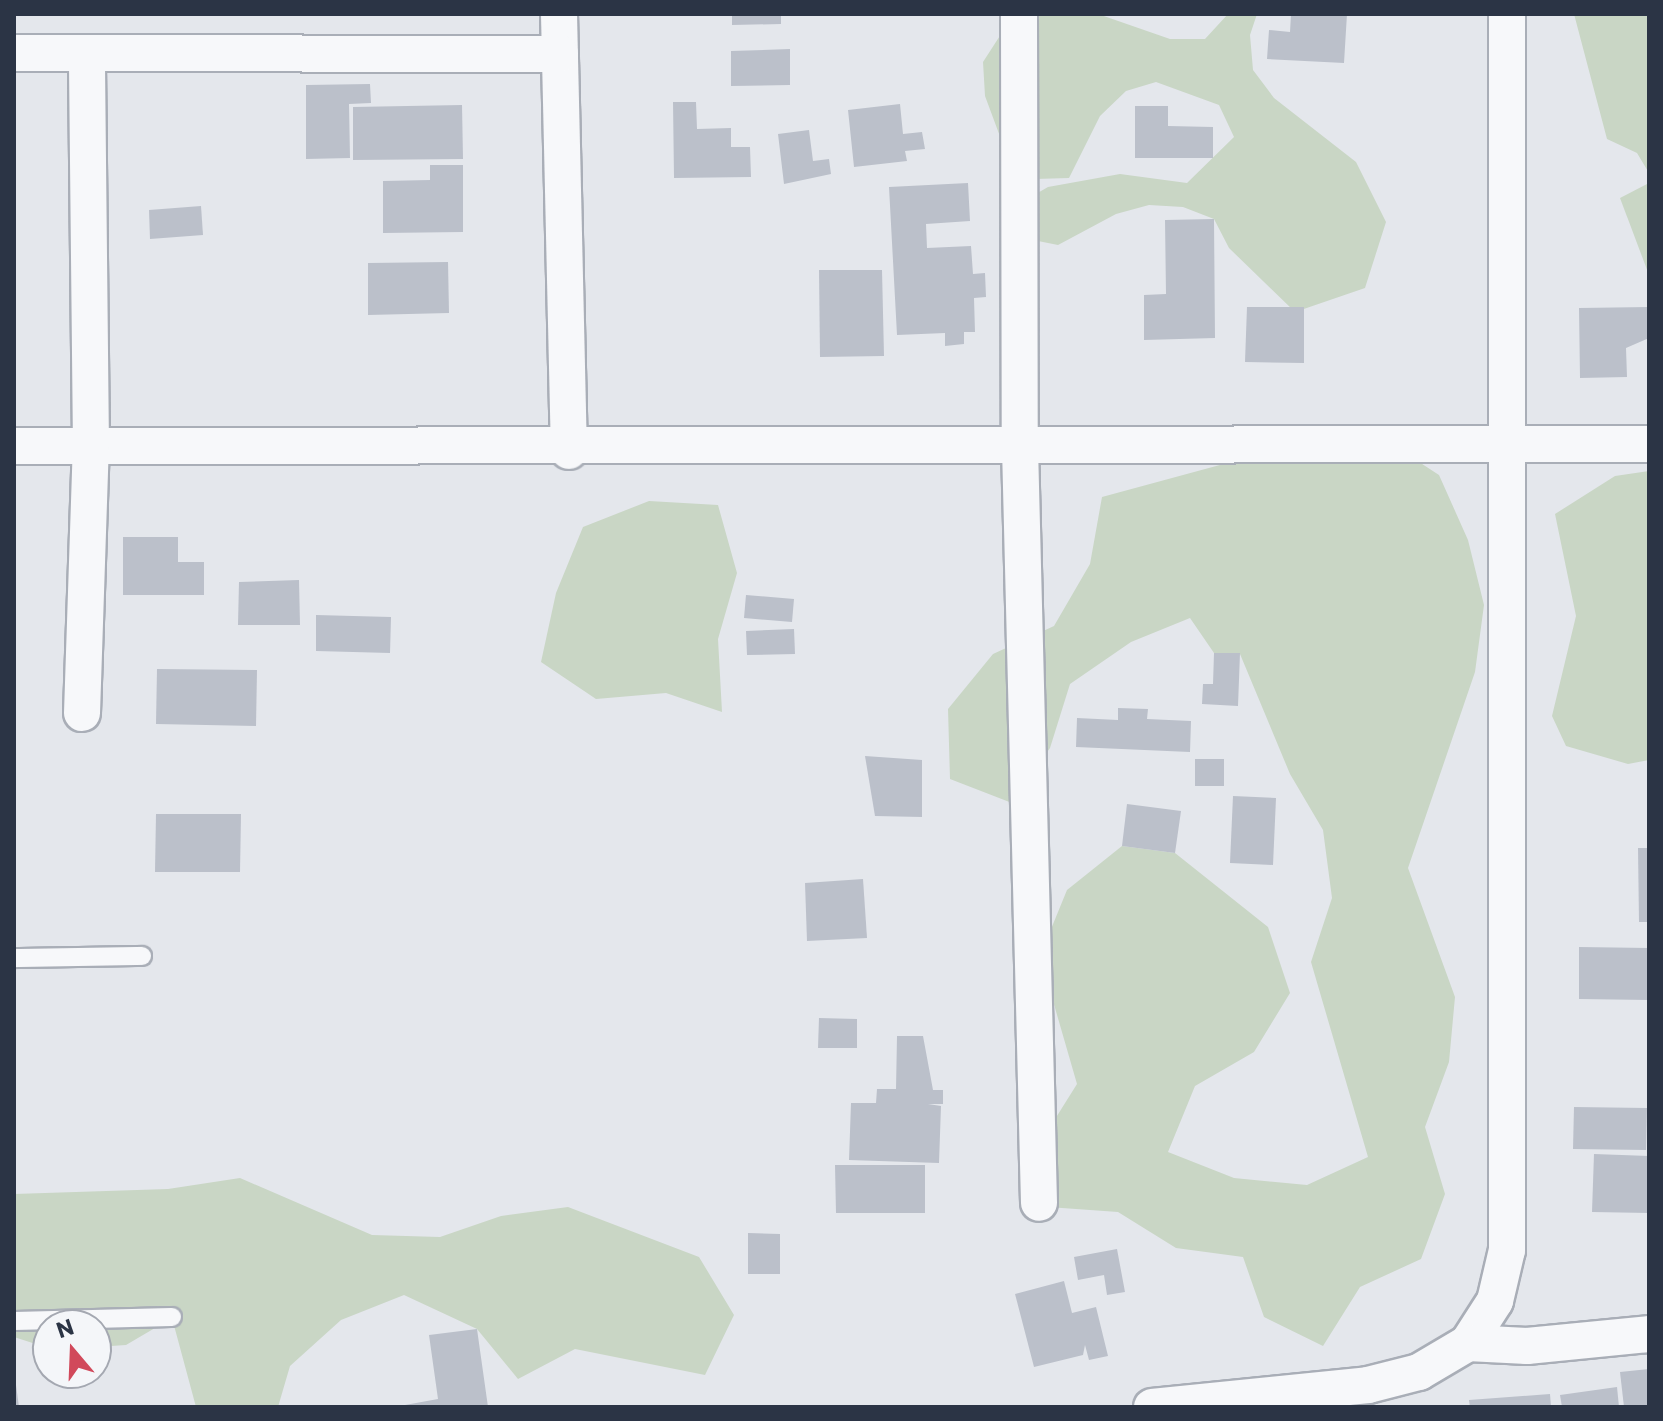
<!DOCTYPE html>
<style>
body{margin:0}
#map{position:relative;width:1663px;height:1421px;overflow:hidden;background:#e4e7ec;font-family:Commissioner,sans-serif}
div>[style]{position:absolute}
.green>*{inset:0;background:#c9d6c5}
.building>*{inset:0;background:#bbc0ca}
.roads{filter:drop-shadow(2px 0 #a9aeb7) drop-shadow(-2px 0 #a9aeb7) drop-shadow(0 2px #a9aeb7) drop-shadow(0 -2px #a9aeb7)}
.lane>*{height:18px;margin:-9px;padding:0 9px;transform-origin:9px;border-radius:9px;background:#f7f8fa}
.street>*{height:36px;margin:-18px;padding:0 18px;transform-origin:18px;border-radius:18px;background:#f7f8fa}
span{translate:-50% -50%;white-space:nowrap;text-align:center;line-height:1.15;-webkit-text-stroke:6px #f4f6f9;paint-order:stroke}
.frame{position:absolute;inset:0;border:16px solid #2b3445;pointer-events:none}
.north{position:absolute;left:32px;top:1309px;width:80px;height:80px;box-sizing:border-box;background:#f4f6f9;border:2px solid #a4a8b1;border-radius:50%;rotate:341deg;font-size:22px;font-weight:700;line-height:32px;text-align:center;color:#2b3445}
.north::after{content:'';display:block;margin:auto;width:28px;height:36px;background:#d1495b;clip-path:polygon(50% 0,100% 100%,50% 72%,0 100%)}
</style>
<div id="map">
<div class="green">
<div style="clip-path:polygon(1014px 14px,1098px 14px,1170px 39px,1205px 39px,1228px 14px,1257px 14px,1250px 35px,1253px 70px,1274px 98px,1356px 162px,1386px 222px,1365px 288px,1295px 312px,1229px 248px,1214px 219px,1183px 207px,1149px 205px,1116px 214px,1058px 245px,1023px 238px,1022px 202px,1048px 187px,1120px 174px,1187px 183px,1234px 137px,1219px 105px,1156px 82px,1126px 91px,1100px 116px,1069px 178px,1035px 179px,1008px 158px,985px 96px,983px 62px)"></div>
<div style="clip-path:polygon(1574px 14px,1649px 14px,1649px 173px,1637px 153px,1607px 139px)"></div>
<div style="clip-path:polygon(1649px 183px,1649px 275px,1620px 198px)"></div>
<div style="clip-path:polygon(1379px 436px,1439px 475px,1468px 540px,1484px 605px,1475px 672px,1408px 868px,1455px 997px,1449px 1062px,1425px 1127px,1445px 1194px,1421px 1259px,1360px 1287px,1323px 1346px,1264px 1317px,1243px 1257px,1176px 1248px,1118px 1212px,1048px 1207px,1040px 1143px,1077px 1084px,1040px 956px,1067px 890px,1122px 846px,1175px 853px,1268px 927px,1290px 993px,1254px 1052px,1195px 1086px,1168px 1152px,1234px 1178px,1307px 1185px,1368px 1157px,1311px 962px,1332px 898px,1323px 830px,1290px 774px,1240px 654px,1214px 653px,1190px 618px,1131px 642px,1070px 684px,1050px 748px,1012px 803px,950px 779px,948px 709px,993px 654px,1054px 626px,1090px 564px,1102px 497px,1242px 459px)"></div>
<div style="clip-path:polygon(1649px 471px,1649px 760px,1628px 764px,1566px 746px,1552px 716px,1576px 616px,1555px 514px,1615px 476px)"></div>
<div style="clip-path:polygon(649px 501px,718px 505px,737px 573px,718px 639px,722px 712px,666px 693px,596px 699px,541px 662px,556px 593px,583px 527px)"></div>
<div style="clip-path:polygon(240px 1178px,372px 1235px,440px 1237px,501px 1216px,568px 1207px,699px 1257px,734px 1315px,705px 1375px,575px 1349px,518px 1379px,477px 1329px,404px 1295px,341px 1320px,290px 1366px,278px 1407px,196px 1407px,172px 1318px,126px 1345px,96px 1347px,96px 1325px,48px 1325px,48px 1348px,14px 1337px,14px 1194px,168px 1189px)"></div>
</div>
<div class="building">
<div style="clip-path:polygon(732px 14px,781px 14px,781px 24px,732px 25px)"></div>
<div style="clip-path:polygon(1291px 14px,1347px 14px,1344px 63px,1267px 59px,1269px 30px,1290px 32px)"></div>
<div style="clip-path:polygon(790px 49px,790px 85px,731px 86px,731px 51px)"></div>
<div style="clip-path:polygon(370px 84px,371px 103px,349px 104px,350px 158px,306px 159px,306px 85px)"></div>
<div style="clip-path:polygon(673px 102px,696px 102px,697px 129px,731px 128px,731px 147px,750px 147px,751px 177px,674px 178px)"></div>
<div style="clip-path:polygon(900px 104px,903px 134px,922px 132px,925px 149px,905px 151px,907px 161px,854px 167px,848px 110px)"></div>
<div style="clip-path:polygon(462px 105px,463px 159px,353px 160px,353px 107px)"></div>
<div style="clip-path:polygon(1135px 106px,1168px 106px,1168px 126px,1213px 127px,1213px 158px,1135px 158px)"></div>
<div style="clip-path:polygon(809px 130px,813px 161px,829px 159px,831px 174px,784px 184px,778px 134px)"></div>
<div style="clip-path:polygon(430px 165px,463px 165px,463px 232px,383px 233px,383px 181px,430px 180px)"></div>
<div style="clip-path:polygon(968px 183px,970px 221px,926px 224px,927px 248px,971px 246px,973px 274px,985px 273px,986px 297px,974px 298px,975px 332px,964px 332px,964px 344px,945px 346px,945px 333px,897px 335px,889px 187px)"></div>
<div style="clip-path:polygon(201px 206px,203px 235px,150px 239px,149px 210px)"></div>
<div style="clip-path:polygon(1214px 219px,1215px 338px,1144px 340px,1144px 295px,1166px 294px,1165px 220px)"></div>
<div style="clip-path:polygon(448px 262px,449px 313px,368px 315px,368px 263px)"></div>
<div style="clip-path:polygon(819px 270px,882px 270px,884px 356px,820px 357px)"></div>
<div style="clip-path:polygon(1247px 307px,1304px 307px,1304px 363px,1245px 362px)"></div>
<div style="clip-path:polygon(1649px 307px,1649px 338px,1626px 348px,1627px 377px,1580px 378px,1579px 308px)"></div>
<div style="clip-path:polygon(123px 537px,178px 537px,178px 562px,204px 562px,204px 595px,123px 595px)"></div>
<div style="clip-path:polygon(299px 580px,300px 625px,238px 625px,239px 582px)"></div>
<div style="clip-path:polygon(746px 595px,794px 599px,792px 622px,744px 618px)"></div>
<div style="clip-path:polygon(316px 615px,391px 617px,390px 653px,316px 651px)"></div>
<div style="clip-path:polygon(794px 629px,795px 654px,747px 655px,746px 631px)"></div>
<div style="clip-path:polygon(1214px 653px,1240px 653px,1238px 706px,1202px 704px,1203px 684px,1213px 684px)"></div>
<div style="clip-path:polygon(157px 669px,257px 670px,256px 726px,156px 724px)"></div>
<div style="clip-path:polygon(1118px 708px,1148px 709px,1147px 719px,1191px 721px,1190px 752px,1076px 747px,1077px 718px,1118px 720px)"></div>
<div style="clip-path:polygon(865px 756px,922px 760px,922px 817px,875px 816px)"></div>
<div style="clip-path:polygon(1195px 759px,1224px 759px,1224px 786px,1195px 786px)"></div>
<div style="clip-path:polygon(1233px 796px,1276px 798px,1273px 865px,1230px 863px)"></div>
<div style="clip-path:polygon(1127px 804px,1181px 811px,1175px 853px,1122px 846px)"></div>
<div style="clip-path:polygon(156px 814px,241px 814px,240px 872px,155px 872px)"></div>
<div style="clip-path:polygon(1638px 848px,1649px 848px,1649px 922px,1639px 922px)"></div>
<div style="clip-path:polygon(863px 879px,867px 938px,807px 941px,805px 883px)"></div>
<div style="clip-path:polygon(1579px 947px,1649px 948px,1649px 1000px,1579px 999px)"></div>
<div style="clip-path:polygon(819px 1018px,857px 1019px,857px 1048px,818px 1048px)"></div>
<div style="clip-path:polygon(897px 1036px,923px 1036px,933px 1090px,943px 1090px,943px 1104px,928px 1104px,941px 1106px,939px 1163px,849px 1160px,851px 1103px,876px 1103px,877px 1089px,896px 1089px)"></div>
<div style="clip-path:polygon(1574px 1107px,1647px 1108px,1646px 1150px,1573px 1149px)"></div>
<div style="clip-path:polygon(1594px 1154px,1649px 1156px,1649px 1213px,1592px 1212px)"></div>
<div style="clip-path:polygon(835px 1165px,925px 1165px,925px 1213px,836px 1213px)"></div>
<div style="clip-path:polygon(748px 1233px,780px 1234px,780px 1274px,748px 1274px)"></div>
<div style="clip-path:polygon(1117px 1249px,1125px 1292px,1107px 1295px,1104px 1275px,1078px 1280px,1074px 1257px)"></div>
<div style="clip-path:polygon(1064px 1281px,1072px 1313px,1096px 1307px,1108px 1356px,1089px 1360px,1085px 1345px,1083px 1355px,1034px 1367px,1015px 1294px)"></div>
<div style="clip-path:polygon(477px 1329px,488px 1407px,394px 1407px,438px 1399px,429px 1335px)"></div>
<div style="clip-path:polygon(1649px 1369px,1649px 1407px,1624px 1407px,1620px 1372px)"></div>
<div style="clip-path:polygon(14px 1385px,16px 1385px,19px 1407px,14px 1407px)"></div>
<div style="clip-path:polygon(1617px 1387px,1619px 1407px,1562px 1407px,1560px 1395px)"></div>
<div style="clip-path:polygon(1550px 1394px,1551px 1407px,1470px 1407px,1469px 1400px)"></div>
</div>
<div class="roads">
<div class="lane">
<div style="left:14px;top:958px;width:128px;rotate:-0.9deg"></div>
<div style="left:14px;top:1321px;width:158px;rotate:-1.5deg"></div>
</div>
<div class="street">
<div style="left:559px;top:14px;width:437px;rotate:88.7deg"></div>
<div style="left:1019px;top:14px;width:433px;rotate:89.9deg"></div>
<div style="left:1020px;top:447px;width:756px;rotate:88.56deg"></div>
<div style="left:14px;top:53px;width:546px;rotate:0.1deg"></div>
<div style="left:14px;top:446px;width:1635px;rotate:-0.07deg"></div>
<div style="left:82px;top:713px;width:266px;rotate:-88.1deg"></div>
<div style="left:91px;top:447px;width:389px;rotate:-90.6deg"></div>
<div style="left:1468px;top:1343px;width:50px;rotate:-57.3deg"></div>
<div style="left:1495px;top:1301px;width:52px;rotate:-76.8deg"></div>
<div style="left:1507px;top:1250px;width:1236px;rotate:-90deg"></div>
<div style="left:1152px;top:1407px;width:217px;rotate:-5.8deg"></div>
<div style="left:1368px;top:1385px;width:53px;rotate:-14.3deg"></div>
<div style="left:1419px;top:1372px;width:57px;rotate:-30.6deg"></div>
<div style="left:1468px;top:1343px;width:59px;rotate:2.9deg"></div>
<div style="left:1527px;top:1346px;width:123px;rotate:-5.6deg"></div>
</div>
</div>
<div class="frame"></div>
<div class="north">N</div>
</div>
